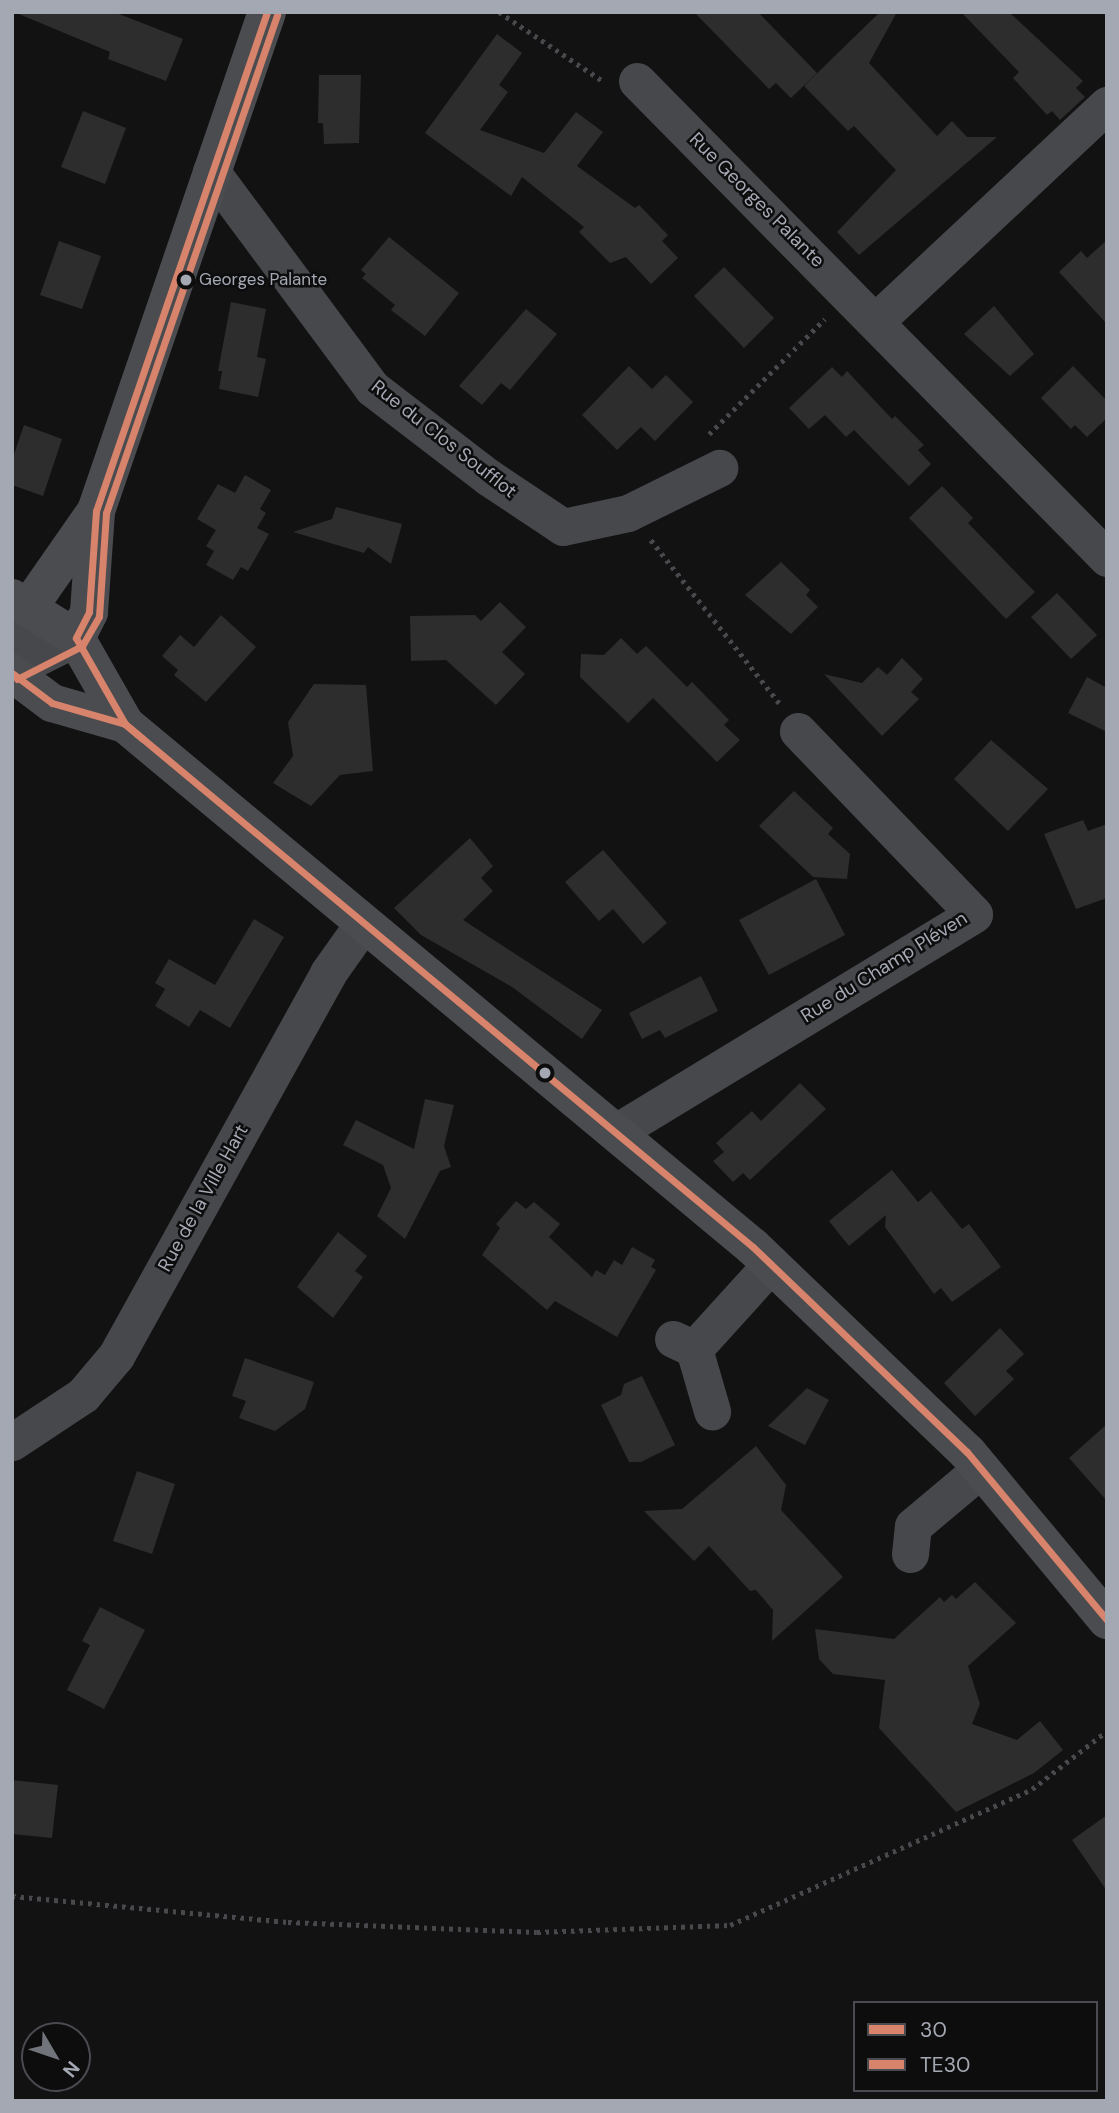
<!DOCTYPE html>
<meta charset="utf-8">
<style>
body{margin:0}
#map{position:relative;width:1119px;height:2113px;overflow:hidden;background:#121213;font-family:"DM Sans",sans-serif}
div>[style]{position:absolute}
.building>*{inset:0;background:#2d2d2e}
.path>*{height:4.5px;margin-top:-2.25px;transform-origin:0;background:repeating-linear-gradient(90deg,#48494d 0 3.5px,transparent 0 8.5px)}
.street>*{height:37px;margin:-18.5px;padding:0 18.5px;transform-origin:18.5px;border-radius:18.5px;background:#47484b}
.secondary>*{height:38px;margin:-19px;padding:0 19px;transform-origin:19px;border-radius:19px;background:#4b4c4f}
.bus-1>*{height:7px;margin:-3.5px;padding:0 3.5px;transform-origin:3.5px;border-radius:3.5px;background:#d8836b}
.bus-2>*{height:7px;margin:-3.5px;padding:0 3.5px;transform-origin:3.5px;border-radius:3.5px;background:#d8836b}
.dots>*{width:19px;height:19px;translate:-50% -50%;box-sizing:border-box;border:4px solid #0d0d0e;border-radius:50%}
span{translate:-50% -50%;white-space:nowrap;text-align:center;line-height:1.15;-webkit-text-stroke:5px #0d0d0e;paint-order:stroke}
.bus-label{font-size:17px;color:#a4a8b3}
.left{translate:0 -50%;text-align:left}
.street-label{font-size:19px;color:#a4a8b3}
.frame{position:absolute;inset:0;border:14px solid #a4a8b3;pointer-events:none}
.legend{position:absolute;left:853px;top:2001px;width:245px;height:91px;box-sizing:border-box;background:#0d0d0e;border:2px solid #494b50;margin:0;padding:9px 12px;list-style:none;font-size:21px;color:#a4a8b3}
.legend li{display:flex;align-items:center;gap:14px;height:35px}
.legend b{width:35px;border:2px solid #494b50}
.north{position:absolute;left:21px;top:2022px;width:70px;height:70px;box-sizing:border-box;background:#0d0d0e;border:2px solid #494b50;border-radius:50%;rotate:129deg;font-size:19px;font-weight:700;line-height:28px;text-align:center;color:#a4a8b3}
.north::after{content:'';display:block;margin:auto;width:24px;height:32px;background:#71747b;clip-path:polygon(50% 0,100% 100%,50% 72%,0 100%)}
</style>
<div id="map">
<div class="building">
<div style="clip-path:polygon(14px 12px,114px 12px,183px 39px,166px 81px,108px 59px,110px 52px)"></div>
<div style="clip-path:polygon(694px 12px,758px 12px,817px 73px,791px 98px,776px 83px,769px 89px)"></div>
<div style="clip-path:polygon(880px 12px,897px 12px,869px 63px,937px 136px,952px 121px,967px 137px,997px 137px,859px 255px,837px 232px,896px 170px,854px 126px,848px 131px,804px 86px)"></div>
<div style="clip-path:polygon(961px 12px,1009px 12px,1083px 81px,1076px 88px,1085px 97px,1060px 120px,1052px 111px,1047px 115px,1013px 78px,1019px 72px)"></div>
<div style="clip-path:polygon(497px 34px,522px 53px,499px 85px,508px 92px,480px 130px,544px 153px,576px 112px,603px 132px,577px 166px,635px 208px,639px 205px,668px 235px,662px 241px,678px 258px,651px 284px,626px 257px,610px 263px,579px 232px,584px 227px,522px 177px,511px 196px,425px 133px)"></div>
<div style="clip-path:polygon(319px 75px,361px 75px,359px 143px,324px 144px,323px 123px,318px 123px)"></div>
<div style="clip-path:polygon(83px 111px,126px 128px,105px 184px,61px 167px)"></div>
<div style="clip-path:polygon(389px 237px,459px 293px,425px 336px,391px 310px,395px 305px,362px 278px,366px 274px,361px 270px)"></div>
<div style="clip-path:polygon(1107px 240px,1107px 324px,1059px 272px,1081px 251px,1087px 258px)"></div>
<div style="clip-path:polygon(59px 241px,101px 256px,82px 309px,40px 295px)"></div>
<div style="clip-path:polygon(724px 267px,774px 318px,744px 348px,694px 296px)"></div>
<div style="clip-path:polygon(231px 302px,266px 309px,257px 357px,266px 359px,258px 397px,219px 389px,222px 371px,218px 371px)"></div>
<div style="clip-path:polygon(994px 306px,1034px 354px,1010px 376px,964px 334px)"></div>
<div style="clip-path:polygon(526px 309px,557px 334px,510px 390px,501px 383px,482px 405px,459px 386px)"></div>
<div style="clip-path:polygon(629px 366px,652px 389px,666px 375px,693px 402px,655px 441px,641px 427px,617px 450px,582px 415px)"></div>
<div style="clip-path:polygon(1073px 366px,1107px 401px,1107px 418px,1087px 437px,1075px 425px,1071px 429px,1041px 398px)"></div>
<div style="clip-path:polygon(832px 367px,842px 377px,847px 371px,892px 419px,895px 416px,924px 445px,918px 450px,931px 464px,909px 486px,854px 430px,846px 437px,825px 415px,809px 429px,789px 408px)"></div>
<div style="clip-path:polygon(24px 425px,62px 439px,43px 496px,12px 485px,12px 460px)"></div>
<div style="clip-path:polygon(245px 475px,271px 490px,260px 509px,266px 513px,257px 528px,269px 534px,248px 571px,241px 567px,233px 580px,206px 565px,214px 551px,206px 546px,216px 530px,197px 519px,218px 484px,235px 493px)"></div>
<div style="clip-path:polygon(942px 486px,973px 518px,968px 523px,1035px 592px,1006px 619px,909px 518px)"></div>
<div style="clip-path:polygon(336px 507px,402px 524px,391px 564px,368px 547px,364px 553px,293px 532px,332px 519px)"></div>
<div style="clip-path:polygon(781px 562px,810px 590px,806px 595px,818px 607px,791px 634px,745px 595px)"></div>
<div style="clip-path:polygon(1057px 593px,1097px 635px,1071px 659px,1031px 617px)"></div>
<div style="clip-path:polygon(500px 602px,526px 627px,502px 652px,525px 674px,496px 705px,446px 660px,411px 661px,410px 616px,475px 615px,481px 621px)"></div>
<div style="clip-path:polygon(221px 615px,256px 647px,206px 702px,174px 675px,178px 670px,162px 656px,180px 635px,194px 647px)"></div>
<div style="clip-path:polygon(621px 638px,637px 654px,646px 646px,687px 687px,692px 682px,729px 720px,724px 725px,740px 740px,717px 762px,653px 698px,628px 723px,580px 677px,581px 654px,604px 655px)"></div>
<div style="clip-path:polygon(902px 658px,923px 679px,911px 692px,919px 699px,882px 736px,824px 674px,862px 683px,878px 667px,887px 675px)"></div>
<div style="clip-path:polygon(1087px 677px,1107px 688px,1107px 732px,1068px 713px)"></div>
<div style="clip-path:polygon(314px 684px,366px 685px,373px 771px,340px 775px,311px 806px,273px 783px,293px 756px,288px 722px)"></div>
<div style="clip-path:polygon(991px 740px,1048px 789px,1008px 831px,954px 779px)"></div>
<div style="clip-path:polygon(794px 791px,833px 828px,828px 834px,850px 854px,847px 879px,813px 877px,759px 826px)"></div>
<div style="clip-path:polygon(1083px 820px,1088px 831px,1107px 824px,1107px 898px,1076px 909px,1044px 834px)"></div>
<div style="clip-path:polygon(470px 838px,493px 866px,481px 878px,493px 891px,463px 920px,602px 1010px,582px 1039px,512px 987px,421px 935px,394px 908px)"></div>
<div style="clip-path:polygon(603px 850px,667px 923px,643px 944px,613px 909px,599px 921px,565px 882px)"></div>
<div style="clip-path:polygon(816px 879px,845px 935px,769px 975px,739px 920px)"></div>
<div style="clip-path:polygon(254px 919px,284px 937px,230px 1028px,200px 1010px,189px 1027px,155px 1006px,165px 989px,155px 983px,169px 959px,215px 985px)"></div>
<div style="clip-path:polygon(701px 976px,718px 1011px,665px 1038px,660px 1030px,642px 1039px,629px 1013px)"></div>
<div style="clip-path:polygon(800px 1083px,826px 1109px,750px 1180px,743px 1173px,733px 1182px,713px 1161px,724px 1152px,716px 1143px,752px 1111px,761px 1121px)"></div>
<div style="clip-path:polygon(425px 1099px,454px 1105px,444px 1146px,451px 1167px,440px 1171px,405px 1239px,377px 1216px,391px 1188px,383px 1165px,343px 1145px,356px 1120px,414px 1149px)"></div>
<div style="clip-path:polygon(892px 1170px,918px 1202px,931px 1191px,962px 1229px,969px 1224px,1001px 1267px,952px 1302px,941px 1288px,934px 1294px,885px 1227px,886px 1215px,849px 1246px,829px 1221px)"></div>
<div style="clip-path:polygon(516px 1201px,526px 1209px,534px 1202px,560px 1224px,549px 1237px,592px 1277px,596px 1270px,605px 1275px,614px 1260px,622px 1265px,632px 1247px,655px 1260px,651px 1267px,656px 1270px,617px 1337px,555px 1301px,547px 1310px,482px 1255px,500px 1228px,496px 1224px)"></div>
<div style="clip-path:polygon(338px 1232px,367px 1256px,355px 1271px,363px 1277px,333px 1318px,297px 1287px)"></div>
<div style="clip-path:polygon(1000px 1328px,1024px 1354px,1006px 1371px,1014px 1379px,975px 1416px,944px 1383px)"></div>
<div style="clip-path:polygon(245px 1358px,314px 1382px,305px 1409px,275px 1431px,239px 1418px,246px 1401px,232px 1396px)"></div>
<div style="clip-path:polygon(642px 1376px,675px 1445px,641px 1462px,629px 1462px,601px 1405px,621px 1395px,624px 1384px)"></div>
<div style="clip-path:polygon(807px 1388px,829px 1400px,805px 1445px,768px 1426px)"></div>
<div style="clip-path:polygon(1107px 1424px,1107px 1501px,1069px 1458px)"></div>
<div style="clip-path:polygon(756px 1446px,786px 1485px,781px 1510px,843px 1577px,772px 1641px,773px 1610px,756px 1590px,750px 1591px,709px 1546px,694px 1561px,644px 1511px,682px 1509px)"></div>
<div style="clip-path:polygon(137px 1471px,175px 1484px,152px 1554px,113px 1541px)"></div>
<div style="clip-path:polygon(975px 1582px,1016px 1623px,968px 1666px,980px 1704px,972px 1724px,1017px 1740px,1040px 1721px,1063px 1750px,1034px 1773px,956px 1812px,879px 1728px,885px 1680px,833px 1674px,819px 1659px,815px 1629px,894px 1639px,940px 1597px,944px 1602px,952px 1595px,956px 1599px)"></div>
<div style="clip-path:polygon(100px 1607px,145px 1630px,104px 1709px,67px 1690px,90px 1645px,82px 1641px)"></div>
<div style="clip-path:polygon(12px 1780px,58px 1785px,52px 1838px,12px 1834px)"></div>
<div style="clip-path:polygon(1107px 1815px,1107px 1891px,1072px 1840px)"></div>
</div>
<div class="path">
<div style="left:499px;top:12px;width:125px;rotate:33.6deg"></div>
<div style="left:709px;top:434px;width:163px;rotate:-44.8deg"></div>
<div style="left:651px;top:540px;width:209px;rotate:51.8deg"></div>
<div style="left:12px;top:1896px;width:277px;rotate:5.4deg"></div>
<div style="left:288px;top:1922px;width:249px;rotate:2.3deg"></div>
<div style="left:537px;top:1932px;width:193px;rotate:-2.1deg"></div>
<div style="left:730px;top:1925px;width:331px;rotate:-24.2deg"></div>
<div style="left:1032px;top:1789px;width:95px;rotate:-37.7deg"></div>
</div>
<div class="street">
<div style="left:637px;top:81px;width:670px;rotate:45.42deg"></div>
<div style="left:211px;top:171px;width:270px;rotate:53.4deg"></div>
<div style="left:372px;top:388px;width:146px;rotate:37.5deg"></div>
<div style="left:488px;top:477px;width:90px;rotate:33.7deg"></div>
<div style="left:563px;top:527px;width:66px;rotate:-12.2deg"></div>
<div style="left:628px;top:513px;width:102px;rotate:-26.3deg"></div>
<div style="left:877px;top:320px;width:315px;rotate:-43.1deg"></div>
<div style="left:12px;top:663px;width:59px;rotate:-73.1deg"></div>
<div style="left:12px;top:670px;width:72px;rotate:-26.6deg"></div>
<div style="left:616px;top:1132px;width:419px;rotate:-31.3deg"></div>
<div style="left:974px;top:914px;width:254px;rotate:-133.9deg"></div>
<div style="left:673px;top:1339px;width:23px;rotate:25deg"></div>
<div style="left:694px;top:1349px;width:65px;rotate:73.8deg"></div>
<div style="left:694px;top:1349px;width:115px;rotate:-47.8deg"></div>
<div style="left:12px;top:1442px;width:85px;rotate:-33.5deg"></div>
<div style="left:83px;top:1395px;width:51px;rotate:-49.8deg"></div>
<div style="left:116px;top:1356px;width:438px;rotate:-61deg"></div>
<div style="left:328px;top:973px;width:59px;rotate:-54.7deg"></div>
<div style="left:910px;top:1554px;width:28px;rotate:-84deg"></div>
<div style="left:913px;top:1526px;width:89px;rotate:-40deg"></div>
</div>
<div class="secondary">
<div style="left:12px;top:598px;width:75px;rotate:32deg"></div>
<div style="left:76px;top:638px;width:99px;rotate:60.3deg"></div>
<div style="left:125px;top:724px;width:817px;rotate:39.79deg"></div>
<div style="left:753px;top:1247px;width:296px;rotate:43.8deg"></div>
<div style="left:967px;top:1452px;width:219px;rotate:50.2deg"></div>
<div style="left:29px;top:607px;width:117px;rotate:-55.1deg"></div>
<div style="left:76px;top:638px;width:29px;rotate:-63deg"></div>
<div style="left:89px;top:612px;width:101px;rotate:-86deg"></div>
<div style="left:96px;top:511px;width:527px;rotate:-71.08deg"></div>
<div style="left:12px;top:673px;width:50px;rotate:36.9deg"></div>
<div style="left:52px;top:703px;width:76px;rotate:16deg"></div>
</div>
<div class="bus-1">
<div style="left:267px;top:12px;width:527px;rotate:108.92deg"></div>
<div style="left:96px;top:511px;width:101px;rotate:94deg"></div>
<div style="left:89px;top:612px;width:29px;rotate:117deg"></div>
<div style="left:76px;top:638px;width:99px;rotate:60.3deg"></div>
<div style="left:125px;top:724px;width:817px;rotate:39.79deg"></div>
<div style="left:753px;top:1247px;width:296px;rotate:43.8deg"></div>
<div style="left:967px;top:1452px;width:219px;rotate:50.2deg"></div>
<div style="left:12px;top:673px;width:50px;rotate:36.9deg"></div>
<div style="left:52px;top:703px;width:76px;rotate:16deg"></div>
<div style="left:125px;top:724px;width:23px;rotate:40deg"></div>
</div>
<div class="bus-2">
<div style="left:17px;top:679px;width:73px;rotate:-26.9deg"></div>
<div style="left:82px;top:646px;width:34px;rotate:-60deg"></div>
<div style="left:99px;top:616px;width:103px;rotate:-86.1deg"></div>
<div style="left:106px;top:513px;width:527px;rotate:-71.05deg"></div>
</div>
<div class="dots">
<div style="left:186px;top:280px;background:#a4a8b3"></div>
<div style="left:545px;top:1073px;background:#a4a8b3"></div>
</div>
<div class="bus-label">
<span class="left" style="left:199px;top:280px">Georges Palante</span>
</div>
<div class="street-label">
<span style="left:757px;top:200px;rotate:45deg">Rue Georges Palante</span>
<span style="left:444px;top:439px;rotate:38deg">Rue du Clos Soufflot</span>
<span style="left:884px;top:967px;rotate:-32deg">Rue du Champ Pléven</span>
<span style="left:203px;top:1198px;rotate:-61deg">Rue de la Ville Hart</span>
</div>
<div class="frame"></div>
<ul class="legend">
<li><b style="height:9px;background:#d8836b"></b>30</li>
<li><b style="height:9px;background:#d8836b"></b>TE30</li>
</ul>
<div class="north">N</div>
</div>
